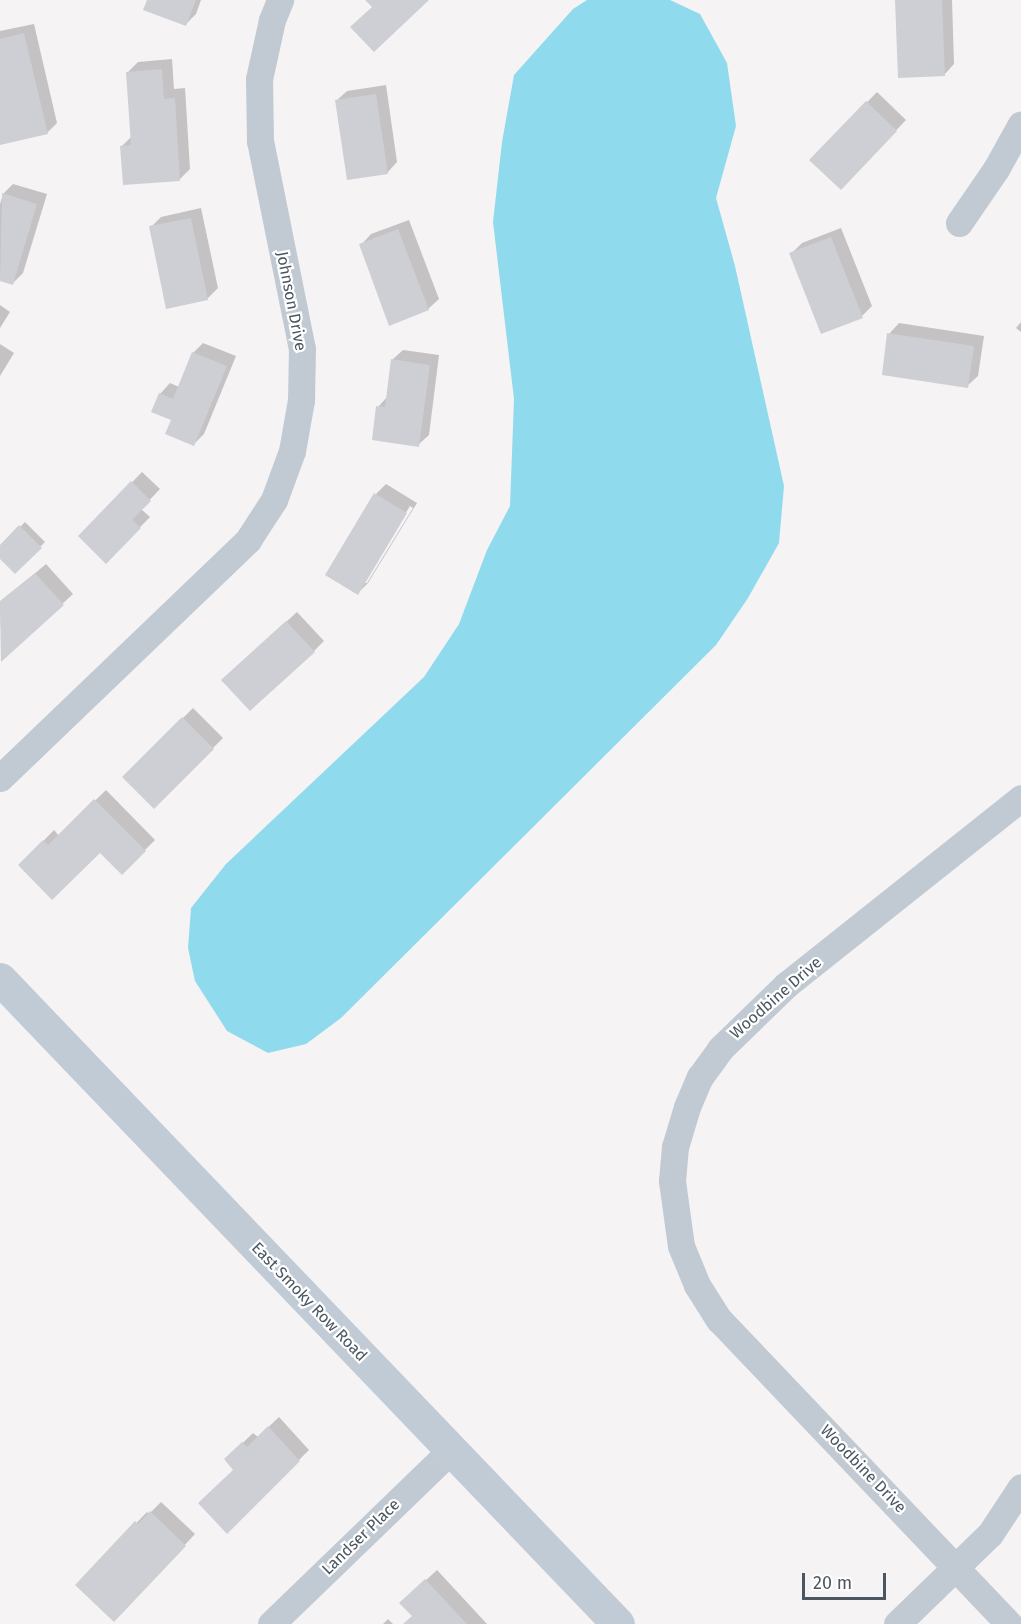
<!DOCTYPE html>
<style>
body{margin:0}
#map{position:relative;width:1021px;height:1624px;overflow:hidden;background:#f5f3f3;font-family:"Fira Sans",sans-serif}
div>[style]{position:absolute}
.water>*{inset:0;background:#90daee}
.shadow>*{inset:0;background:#0003}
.building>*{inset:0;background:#cdcfd5}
.street>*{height:27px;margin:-13.5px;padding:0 13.5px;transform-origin:13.5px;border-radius:13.5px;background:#c1cad2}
.secondary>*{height:33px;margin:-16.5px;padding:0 16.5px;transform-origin:16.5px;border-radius:16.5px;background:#c1cbd6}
span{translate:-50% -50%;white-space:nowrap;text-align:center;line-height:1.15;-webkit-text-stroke:4.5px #fff;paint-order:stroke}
.street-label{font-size:16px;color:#4a5661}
.scale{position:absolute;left:802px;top:1573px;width:84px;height:27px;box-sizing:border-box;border:3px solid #4a5661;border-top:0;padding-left:8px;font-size:18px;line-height:21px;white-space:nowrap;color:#4a5661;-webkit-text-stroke:4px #fff;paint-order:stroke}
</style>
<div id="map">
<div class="water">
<div style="clip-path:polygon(587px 0,670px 0,700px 14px,727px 63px,736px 126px,716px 198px,735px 266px,784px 486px,779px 543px,748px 598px,716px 645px,341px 1018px,306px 1044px,268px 1053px,227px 1031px,195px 981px,188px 948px,191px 908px,226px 864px,424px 677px,459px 624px,487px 550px,510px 506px,514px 399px,493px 222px,502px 142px,514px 75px,573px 9px)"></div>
</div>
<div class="shadow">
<div style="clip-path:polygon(148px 0,201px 0,196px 14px,186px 24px)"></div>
<div style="clip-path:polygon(897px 0,952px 0,954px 64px,944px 75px)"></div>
<div style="clip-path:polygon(34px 24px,57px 123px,47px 133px,0 144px,0 31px)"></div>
<div style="clip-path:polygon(172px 59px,174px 89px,185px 88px,190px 169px,180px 179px,122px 146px,132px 136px,128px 72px,138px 62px)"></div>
<div style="clip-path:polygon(386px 85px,397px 162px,387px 173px,336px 101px,347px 91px)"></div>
<div style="clip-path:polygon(877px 92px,906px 120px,841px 188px,811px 160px)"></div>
<div style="clip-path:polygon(13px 184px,47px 194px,23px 273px,13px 283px,0 279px,0 204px,3px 194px)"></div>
<div style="clip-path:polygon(201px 208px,218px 288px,207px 299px,151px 227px,161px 217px)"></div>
<div style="clip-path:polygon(409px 220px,439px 299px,428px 309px,361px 245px,371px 234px)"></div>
<div style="clip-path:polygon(841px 228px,872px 306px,862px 316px,791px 254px,802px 243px)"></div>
<div style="clip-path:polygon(0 305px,10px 312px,0 328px)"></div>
<div style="clip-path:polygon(1021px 322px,1021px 332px,1016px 328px)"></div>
<div style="clip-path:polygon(899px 323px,984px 336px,978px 376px,967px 386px,889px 334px)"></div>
<div style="clip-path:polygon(203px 343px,236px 356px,204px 434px,194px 444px,173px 420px,160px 394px,170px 383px,179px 387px,193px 353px)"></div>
<div style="clip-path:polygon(0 344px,14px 353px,0 376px)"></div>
<div style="clip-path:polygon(403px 350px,439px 355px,429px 435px,418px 445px,378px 407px,387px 397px,392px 360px)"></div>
<div style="clip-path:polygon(142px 472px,160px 489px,141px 509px,150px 517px,106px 562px,80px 536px)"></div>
<div style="clip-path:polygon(evenodd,386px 484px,417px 503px,368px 583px,358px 593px,376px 494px,386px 484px,410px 506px,413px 508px,367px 583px,363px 583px,410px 506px)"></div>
<div style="clip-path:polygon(25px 522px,45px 542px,15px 572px,0 557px,0 547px)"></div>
<div style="clip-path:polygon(46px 564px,73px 594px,2px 660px,0 603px)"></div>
<div style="clip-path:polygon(297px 612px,324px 641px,314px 651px,233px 670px)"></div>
<div style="clip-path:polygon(193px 708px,223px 738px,154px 807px,124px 777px)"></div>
<div style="clip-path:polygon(106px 790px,155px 840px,122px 873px,100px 851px,20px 865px,54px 830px,59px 836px)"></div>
<div style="clip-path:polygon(279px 1417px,309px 1450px,227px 1532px,235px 1469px,226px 1459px,253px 1433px,258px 1437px)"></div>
<div style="clip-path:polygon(161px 1502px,195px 1534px,125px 1609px,77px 1585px,147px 1512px,149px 1514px)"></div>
<div style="clip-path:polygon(437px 1570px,487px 1624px,405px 1624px,414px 1616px,412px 1593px)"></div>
<div style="clip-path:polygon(388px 1619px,393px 1624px,383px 1624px)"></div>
</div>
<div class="building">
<div style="clip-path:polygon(147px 0,196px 0,186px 26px,143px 10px)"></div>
<div style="clip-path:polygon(365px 0,429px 0,374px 52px,350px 27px,372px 7px)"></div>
<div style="clip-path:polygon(895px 0,942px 0,945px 76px,898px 78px)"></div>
<div style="clip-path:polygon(24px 33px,48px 134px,0 145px,0 39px)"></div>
<div style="clip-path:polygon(162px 69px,164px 99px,175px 98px,180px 181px,123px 185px,120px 146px,131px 145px,126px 72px)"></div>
<div style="clip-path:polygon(376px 94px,388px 174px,347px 180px,335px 100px)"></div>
<div style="clip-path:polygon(866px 101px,897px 131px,841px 190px,809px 160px)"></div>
<div style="clip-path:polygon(2px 193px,37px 204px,13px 285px,0 281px)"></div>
<div style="clip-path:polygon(191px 218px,208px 300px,166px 309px,149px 226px)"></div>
<div style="clip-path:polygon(398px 229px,429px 310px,389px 326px,359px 244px)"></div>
<div style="clip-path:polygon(831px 237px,863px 318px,821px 334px,789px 253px)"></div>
<div style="clip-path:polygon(887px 333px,974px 346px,968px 388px,882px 375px)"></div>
<div style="clip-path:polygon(192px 352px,227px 366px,194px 446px,165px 434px,171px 420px,151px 412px,159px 393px,173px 399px)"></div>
<div style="clip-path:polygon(391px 359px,430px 365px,419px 447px,372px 440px,376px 406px,385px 407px)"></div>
<div style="clip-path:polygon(131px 481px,151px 501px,132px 520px,141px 528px,106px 564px,78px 536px)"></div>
<div style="clip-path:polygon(374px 493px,407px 513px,358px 595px,325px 575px)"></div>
<div style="clip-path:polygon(19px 525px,42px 548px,15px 574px,0 559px,0 545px)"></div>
<div style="clip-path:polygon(35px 573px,64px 605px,1px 662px,0 601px)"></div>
<div style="clip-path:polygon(286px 621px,315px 652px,250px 711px,221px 680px)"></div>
<div style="clip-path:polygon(182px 717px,214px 749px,154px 809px,122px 777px)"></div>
<div style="clip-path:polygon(94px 799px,146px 851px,122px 875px,100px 853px,52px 900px,18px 865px,43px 840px,48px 845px)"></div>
<div style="clip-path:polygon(268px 1426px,300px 1461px,227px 1534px,198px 1503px,233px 1470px,224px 1459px,242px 1442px,247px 1447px)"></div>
<div style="clip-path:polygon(150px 1511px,186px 1546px,114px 1622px,75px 1585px,135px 1521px,138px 1524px)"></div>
<div style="clip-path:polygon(425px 1579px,467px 1624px,403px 1624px,412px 1616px,399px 1603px)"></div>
</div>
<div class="street">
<div style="left:959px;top:223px;width:65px;rotate:-55.6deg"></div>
<div style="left:996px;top:169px;width:51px;rotate:-60.9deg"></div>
<div style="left:0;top:778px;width:344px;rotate:-43.8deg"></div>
<div style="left:248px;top:540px;width:48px;rotate:-57deg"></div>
<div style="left:274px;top:500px;width:52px;rotate:-69.8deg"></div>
<div style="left:292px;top:451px;width:52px;rotate:-80deg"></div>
<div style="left:301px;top:400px;width:51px;rotate:-88.9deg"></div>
<div style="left:302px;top:349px;width:212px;rotate:-101.4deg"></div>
<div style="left:260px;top:141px;width:62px;rotate:-90.9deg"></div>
<div style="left:259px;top:79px;width:60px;rotate:-77.6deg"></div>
<div style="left:272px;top:20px;width:22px;rotate:-68deg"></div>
<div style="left:271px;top:1624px;width:250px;rotate:-44deg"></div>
<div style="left:897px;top:1624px;width:129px;rotate:-44.1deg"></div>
<div style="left:990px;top:1534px;width:56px;rotate:-56.6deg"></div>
<div style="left:1009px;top:1624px;width:420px;rotate:-133.6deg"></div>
<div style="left:719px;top:1320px;width:41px;rotate:-122.2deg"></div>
<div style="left:697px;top:1285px;width:42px;rotate:-112.3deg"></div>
<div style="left:681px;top:1246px;width:66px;rotate:-97.9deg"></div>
<div style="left:672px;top:1181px;width:34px;rotate:-85deg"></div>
<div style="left:675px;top:1147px;width:42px;rotate:-73.3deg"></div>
<div style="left:687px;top:1107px;width:33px;rotate:-67deg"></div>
<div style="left:700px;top:1077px;width:34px;rotate:-54deg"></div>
<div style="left:720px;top:1049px;width:92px;rotate:-44.1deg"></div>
<div style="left:786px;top:985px;width:300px;rotate:-38.5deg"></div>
</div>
<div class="secondary">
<div style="left:0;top:979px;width:893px;rotate:46.22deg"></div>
</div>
<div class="street-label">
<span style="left:291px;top:301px;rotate:79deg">Johnson Drive</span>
<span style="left:776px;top:998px;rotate:-41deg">Woodbine Drive</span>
<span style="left:309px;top:1302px;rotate:46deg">East Smoky Row Road</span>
<span style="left:863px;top:1469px;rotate:46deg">Woodbine Drive</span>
<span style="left:361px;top:1537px;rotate:-44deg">Landser Place</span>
</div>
<div class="scale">20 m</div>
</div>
